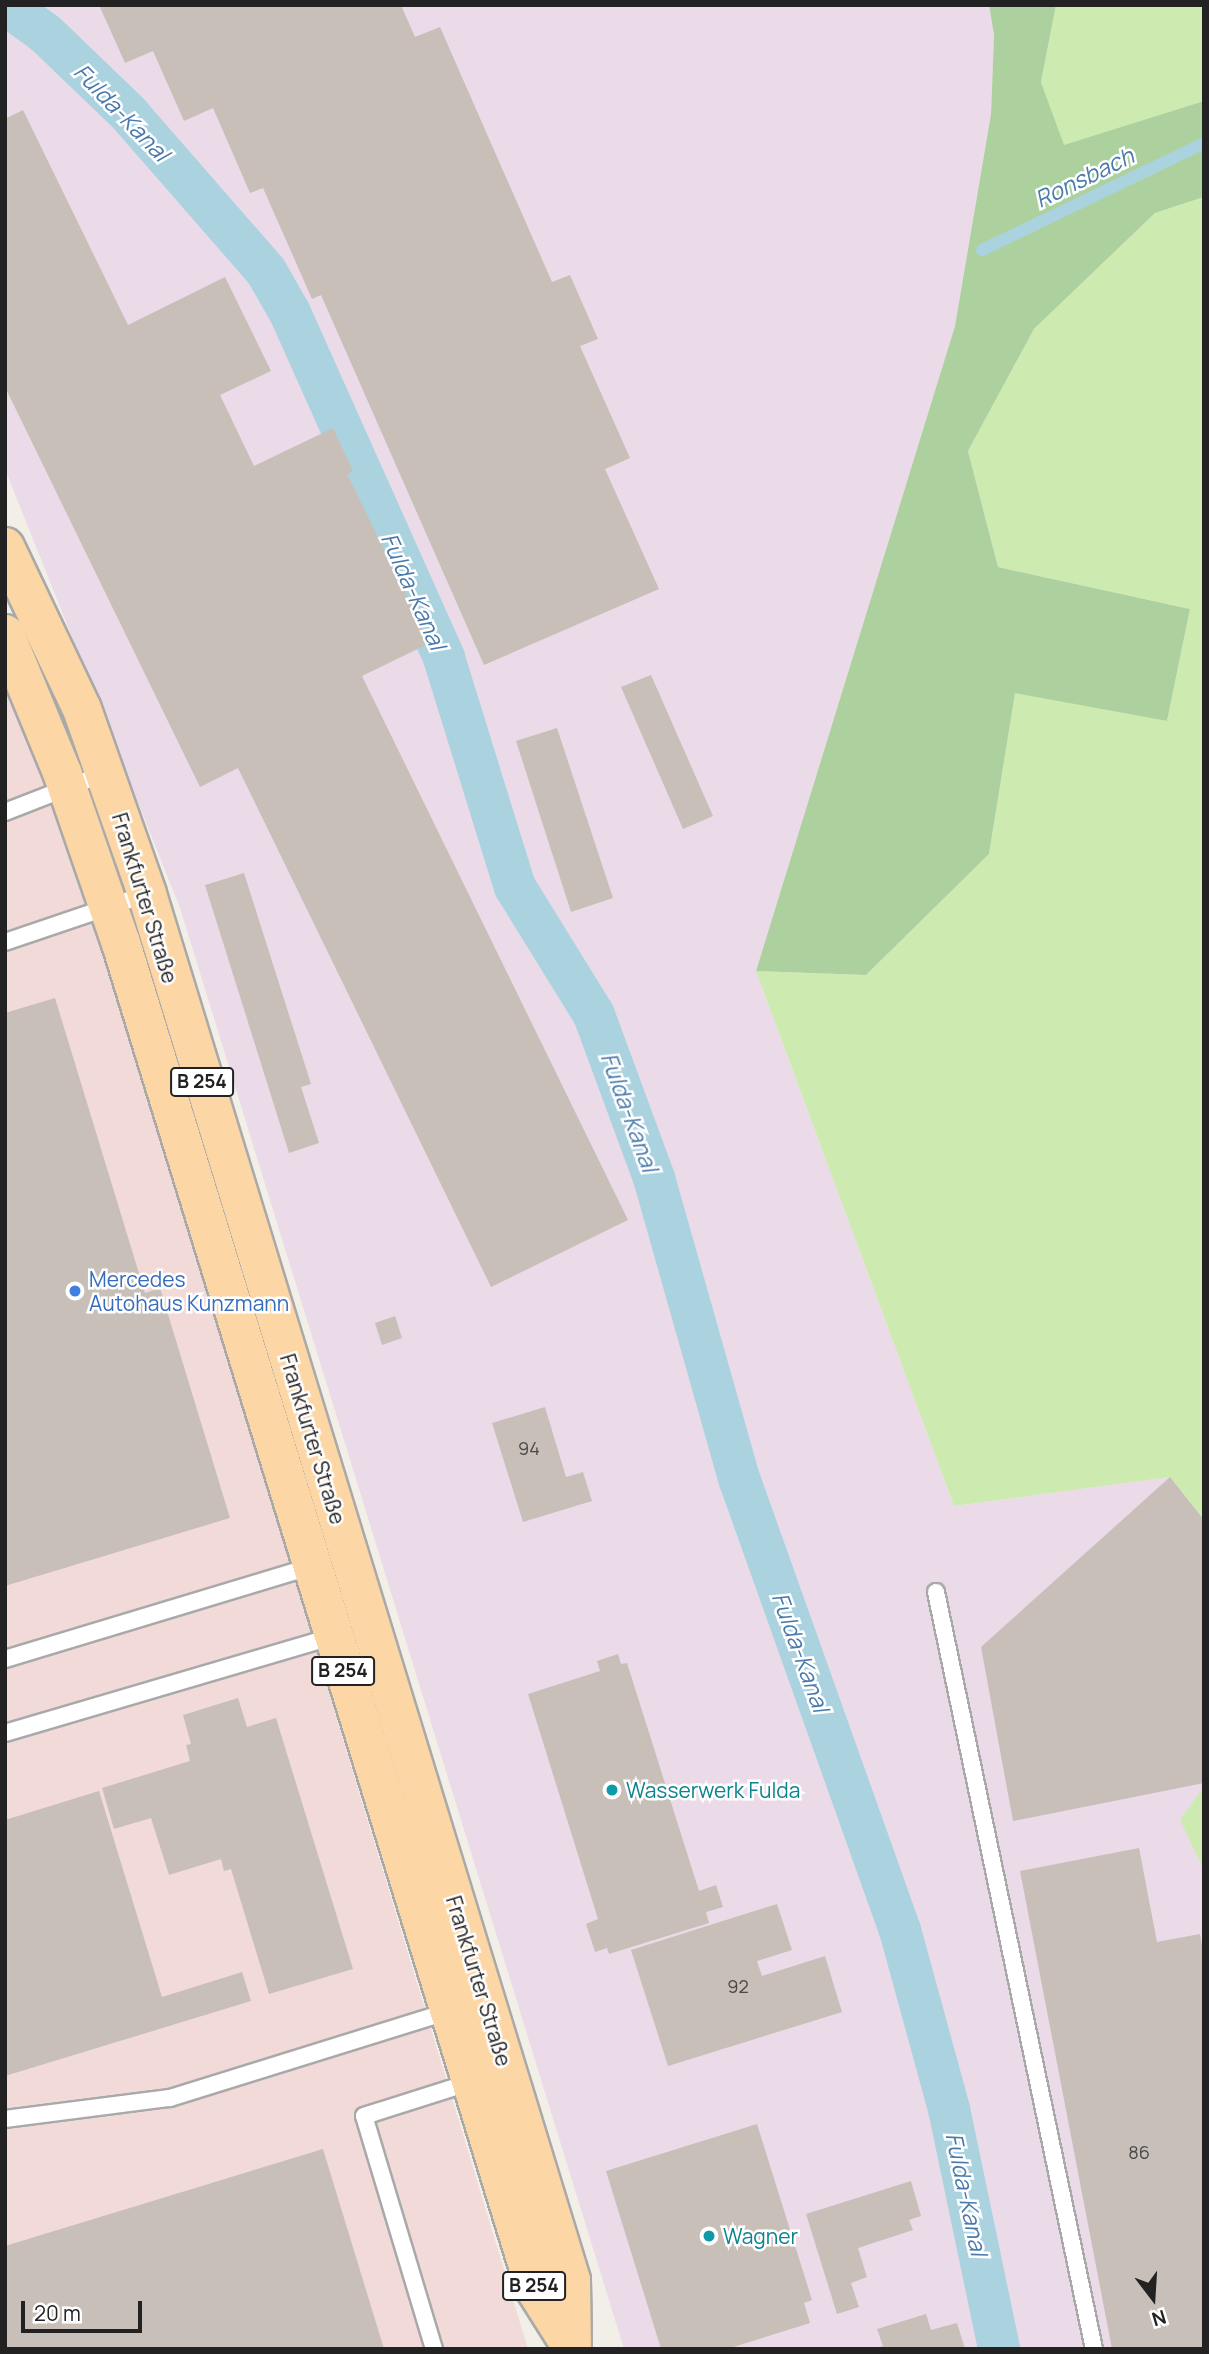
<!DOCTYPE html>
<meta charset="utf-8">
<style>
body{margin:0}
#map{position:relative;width:1209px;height:2354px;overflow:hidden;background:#f2efe9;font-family:Manrope,sans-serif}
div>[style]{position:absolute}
.commercial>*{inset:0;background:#f2dad9}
.industrial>*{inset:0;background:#ebdbe8}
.grass>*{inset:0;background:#cdebb0}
.forest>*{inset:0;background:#add19e}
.stream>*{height:12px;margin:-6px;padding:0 6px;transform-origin:6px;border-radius:6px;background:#aad3df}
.canal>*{height:42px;margin:-21px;padding:0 21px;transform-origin:21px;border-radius:21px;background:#aad3df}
.building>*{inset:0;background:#c7bfb8}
.roads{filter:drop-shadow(2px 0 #a9a9a9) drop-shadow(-2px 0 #a9a9a9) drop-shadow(0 2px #a9a9a9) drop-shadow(0 -2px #a9a9a9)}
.lane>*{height:16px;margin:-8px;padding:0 8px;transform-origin:8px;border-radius:8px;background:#fff}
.primary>*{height:38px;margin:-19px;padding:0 19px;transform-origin:19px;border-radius:19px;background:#fcd6a4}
.dots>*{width:19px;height:19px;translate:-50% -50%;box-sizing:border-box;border:4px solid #fff;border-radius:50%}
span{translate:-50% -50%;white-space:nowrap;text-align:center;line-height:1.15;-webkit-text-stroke:5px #fff;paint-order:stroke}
.number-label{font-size:18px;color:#4b4948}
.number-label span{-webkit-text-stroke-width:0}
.shield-label span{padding:2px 5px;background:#fff;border:2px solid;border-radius:5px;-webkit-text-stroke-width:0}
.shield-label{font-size:19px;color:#222;font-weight:700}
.street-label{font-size:21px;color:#222}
.shop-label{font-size:21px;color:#366cbe}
.left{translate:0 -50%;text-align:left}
.culture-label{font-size:21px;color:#0d838f}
.water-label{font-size:23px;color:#4a7aab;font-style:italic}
.frame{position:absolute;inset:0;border:7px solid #222;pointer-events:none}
.north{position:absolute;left:1118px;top:2263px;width:70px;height:70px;-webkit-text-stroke:5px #fff;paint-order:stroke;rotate:163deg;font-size:19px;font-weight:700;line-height:28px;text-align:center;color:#222}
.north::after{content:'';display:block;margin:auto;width:24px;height:32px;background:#222;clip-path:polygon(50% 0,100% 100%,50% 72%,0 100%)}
.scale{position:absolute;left:21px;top:2301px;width:121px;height:32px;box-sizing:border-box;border:4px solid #222;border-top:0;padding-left:9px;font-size:21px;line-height:24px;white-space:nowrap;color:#222;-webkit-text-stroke:5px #fff;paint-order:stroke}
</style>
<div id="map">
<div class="commercial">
<div style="clip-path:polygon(5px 676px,46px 760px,528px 2349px,5px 2349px)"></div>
</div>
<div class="industrial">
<div style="clip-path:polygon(5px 5px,989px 5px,994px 35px,991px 114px,955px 326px,756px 971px,954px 1506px,1170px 1477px,1204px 1520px,1204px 1786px,1181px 1820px,1204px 1871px,1204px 2349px,624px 2349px,180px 908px,5px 469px)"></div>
</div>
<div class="grass">
<div style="clip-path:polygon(1056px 5px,1204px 5px,1204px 101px,1064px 146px,1041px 82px)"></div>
<div style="clip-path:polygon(1204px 197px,1204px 1520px,1170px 1477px,954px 1506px,756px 971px,866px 975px,989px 854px,1015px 692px,1167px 721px,1190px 609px,998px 567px,968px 451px,1034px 329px,1155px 213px)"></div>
<div style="clip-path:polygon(1204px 1786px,1204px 1871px,1180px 1820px)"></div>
</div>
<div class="forest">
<div style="clip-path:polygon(989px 5px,1056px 5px,1041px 82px,1064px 145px,1204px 101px,1204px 197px,1155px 213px,1034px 329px,968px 451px,998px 567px,1190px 609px,1167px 721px,1015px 693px,989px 854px,866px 975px,756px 971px,955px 326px,991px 114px,994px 35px)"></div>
</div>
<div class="stream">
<div style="left:982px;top:250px;width:246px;rotate:-25.7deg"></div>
</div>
<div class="canal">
<div style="left:6px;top:5px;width:49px;rotate:35.9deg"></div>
<div style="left:46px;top:34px;width:115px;rotate:43.9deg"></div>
<div style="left:129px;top:114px;width:208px;rotate:48.9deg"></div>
<div style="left:266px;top:271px;width:48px;rotate:60.3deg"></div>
<div style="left:290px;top:313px;width:378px;rotate:65.9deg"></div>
<div style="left:444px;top:658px;width:240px;rotate:72.8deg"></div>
<div style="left:515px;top:887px;width:150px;rotate:58.3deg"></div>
<div style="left:594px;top:1015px;width:174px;rotate:69.8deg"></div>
<div style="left:654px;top:1178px;width:315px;rotate:74.2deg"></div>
<div style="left:740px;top:1481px;width:477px;rotate:70.4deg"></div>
<div style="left:900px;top:1930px;width:186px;rotate:74.7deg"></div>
<div style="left:949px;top:2109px;width:245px;rotate:78.2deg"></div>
</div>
<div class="building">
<div style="clip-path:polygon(99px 5px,401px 5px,415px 37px,440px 27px,552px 282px,570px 275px,598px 339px,580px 346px,630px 458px,605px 469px,659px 589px,484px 665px,321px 295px,312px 299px,263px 188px,250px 193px,213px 108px,184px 121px,153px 51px,125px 63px)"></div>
<div style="clip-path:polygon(23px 110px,128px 325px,225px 277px,271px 371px,220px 395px,254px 466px,333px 428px,353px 471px,347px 474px,430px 643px,362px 676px,628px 1220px,491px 1287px,238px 768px,200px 787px,5px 387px,5px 119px)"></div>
<div style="clip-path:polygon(651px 675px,713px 816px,683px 829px,621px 687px)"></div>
<div style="clip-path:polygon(557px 728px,613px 898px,571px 912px,516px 741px)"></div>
<div style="clip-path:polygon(244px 873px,311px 1084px,301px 1087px,319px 1143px,289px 1153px,205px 885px)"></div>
<div style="clip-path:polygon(55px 998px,145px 1293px,160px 1288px,230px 1518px,5px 1586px,5px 1013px)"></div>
<div style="clip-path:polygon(395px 1316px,402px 1338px,382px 1345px,375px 1323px)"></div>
<div style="clip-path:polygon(545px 1407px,566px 1477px,583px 1472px,592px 1501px,523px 1522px,492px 1423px)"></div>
<div style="clip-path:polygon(1170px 1477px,1204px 1520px,1204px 1783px,1013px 1821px,981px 1647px)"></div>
<div style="clip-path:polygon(618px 1654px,621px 1664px,627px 1663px,699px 1891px,716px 1885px,723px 1907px,706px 1912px,709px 1923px,609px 1954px,607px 1948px,595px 1952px,586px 1924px,598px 1919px,528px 1694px,600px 1671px,597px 1661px)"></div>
<div style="clip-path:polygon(238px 1698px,247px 1727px,276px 1718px,353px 1969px,269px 1994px,231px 1869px,224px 1871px,221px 1859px,169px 1875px,151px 1818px,114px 1829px,102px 1788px,190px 1761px,186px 1745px,191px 1744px,183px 1715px)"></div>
<div style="clip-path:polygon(99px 1791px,162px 1997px,242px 1972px,251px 2001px,5px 2076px,5px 1820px)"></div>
<div style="clip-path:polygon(1139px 1848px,1157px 1942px,1200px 1934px,1204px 1956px,1204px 2349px,1112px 2349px,1020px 1871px)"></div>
<div style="clip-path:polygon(777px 1904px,792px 1950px,757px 1961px,762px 1976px,825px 1956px,842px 2012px,668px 2066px,631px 1950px)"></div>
<div style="clip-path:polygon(757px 2124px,812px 2300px,804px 2303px,810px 2323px,727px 2349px,661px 2349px,606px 2171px)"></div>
<div style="clip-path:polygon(323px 2149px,384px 2349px,5px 2349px,5px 2246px)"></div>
<div style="clip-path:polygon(911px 2181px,921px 2216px,909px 2220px,913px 2230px,858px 2248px,867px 2277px,851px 2283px,859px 2307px,837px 2314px,806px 2214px)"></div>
<div style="clip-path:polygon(926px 2314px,931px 2330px,957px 2323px,965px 2349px,875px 2349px,883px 2346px,877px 2329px)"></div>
</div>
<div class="roads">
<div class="lane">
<div style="left:5px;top:812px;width:107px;rotate:-21.3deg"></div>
<div style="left:5px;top:942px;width:150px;rotate:-18.7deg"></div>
<div style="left:936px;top:1592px;width:773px;rotate:78.21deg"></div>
<div style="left:5px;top:1659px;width:322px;rotate:-16.8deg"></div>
<div style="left:5px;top:1733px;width:344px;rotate:-16.4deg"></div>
<div style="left:5px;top:2119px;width:166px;rotate:-7.3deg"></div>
<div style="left:170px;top:2098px;width:292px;rotate:-17.3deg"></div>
<div style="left:434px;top:2349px;width:243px;rotate:-106.7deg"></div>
<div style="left:364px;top:2116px;width:112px;rotate:-17.6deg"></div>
</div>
<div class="primary">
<div style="left:5px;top:547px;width:179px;rotate:64.6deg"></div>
<div style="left:82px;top:709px;width:196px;rotate:70.6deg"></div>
<div style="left:147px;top:894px;width:1449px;rotate:72.99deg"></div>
<div style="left:571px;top:2280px;width:69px;rotate:89.2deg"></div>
<div style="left:5px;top:634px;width:152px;rotate:67.6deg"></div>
<div style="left:63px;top:775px;width:178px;rotate:71deg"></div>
<div style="left:121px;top:943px;width:1408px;rotate:72.9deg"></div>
<div style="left:535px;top:2289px;width:67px;rotate:57.7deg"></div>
</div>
</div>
<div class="dots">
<div style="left:75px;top:1291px;background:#3f7fe0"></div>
<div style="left:612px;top:1790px;background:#0f9aa8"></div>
<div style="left:709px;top:2236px;background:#0f9aa8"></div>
</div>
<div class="number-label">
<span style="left:529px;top:1448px">94</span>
<span style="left:738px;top:1986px">92</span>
<span style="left:1139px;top:2152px">86</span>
</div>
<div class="shield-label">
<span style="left:202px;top:1082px">B 254</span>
<span style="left:343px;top:1671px">B 254</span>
<span style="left:534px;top:2286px">B 254</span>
</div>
<div class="street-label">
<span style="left:145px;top:898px;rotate:73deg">Frankfurter Straße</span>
<span style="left:313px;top:1439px;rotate:73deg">Frankfurter Straße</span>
<span style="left:479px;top:1981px;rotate:73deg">Frankfurter Straße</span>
</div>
<div class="shop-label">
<span class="left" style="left:89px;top:1291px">Mercedes<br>Autohaus Kunzmann</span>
</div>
<div class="culture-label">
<span class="left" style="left:626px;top:1790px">Wasserwerk Fulda</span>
<span class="left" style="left:723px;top:2236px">Wagner</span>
</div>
<div class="water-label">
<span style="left:122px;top:112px;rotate:46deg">Fulda-Kanal</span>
<span style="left:1084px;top:177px;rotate:-26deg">Ronsbach</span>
<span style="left:414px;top:591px;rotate:66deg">Fulda-Kanal</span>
<span style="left:630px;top:1112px;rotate:70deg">Fulda-Kanal</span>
<span style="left:801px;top:1652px;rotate:70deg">Fulda-Kanal</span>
<span style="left:967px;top:2194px;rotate:78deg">Fulda-Kanal</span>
</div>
<div class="frame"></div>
<div class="north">N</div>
<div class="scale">20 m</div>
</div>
